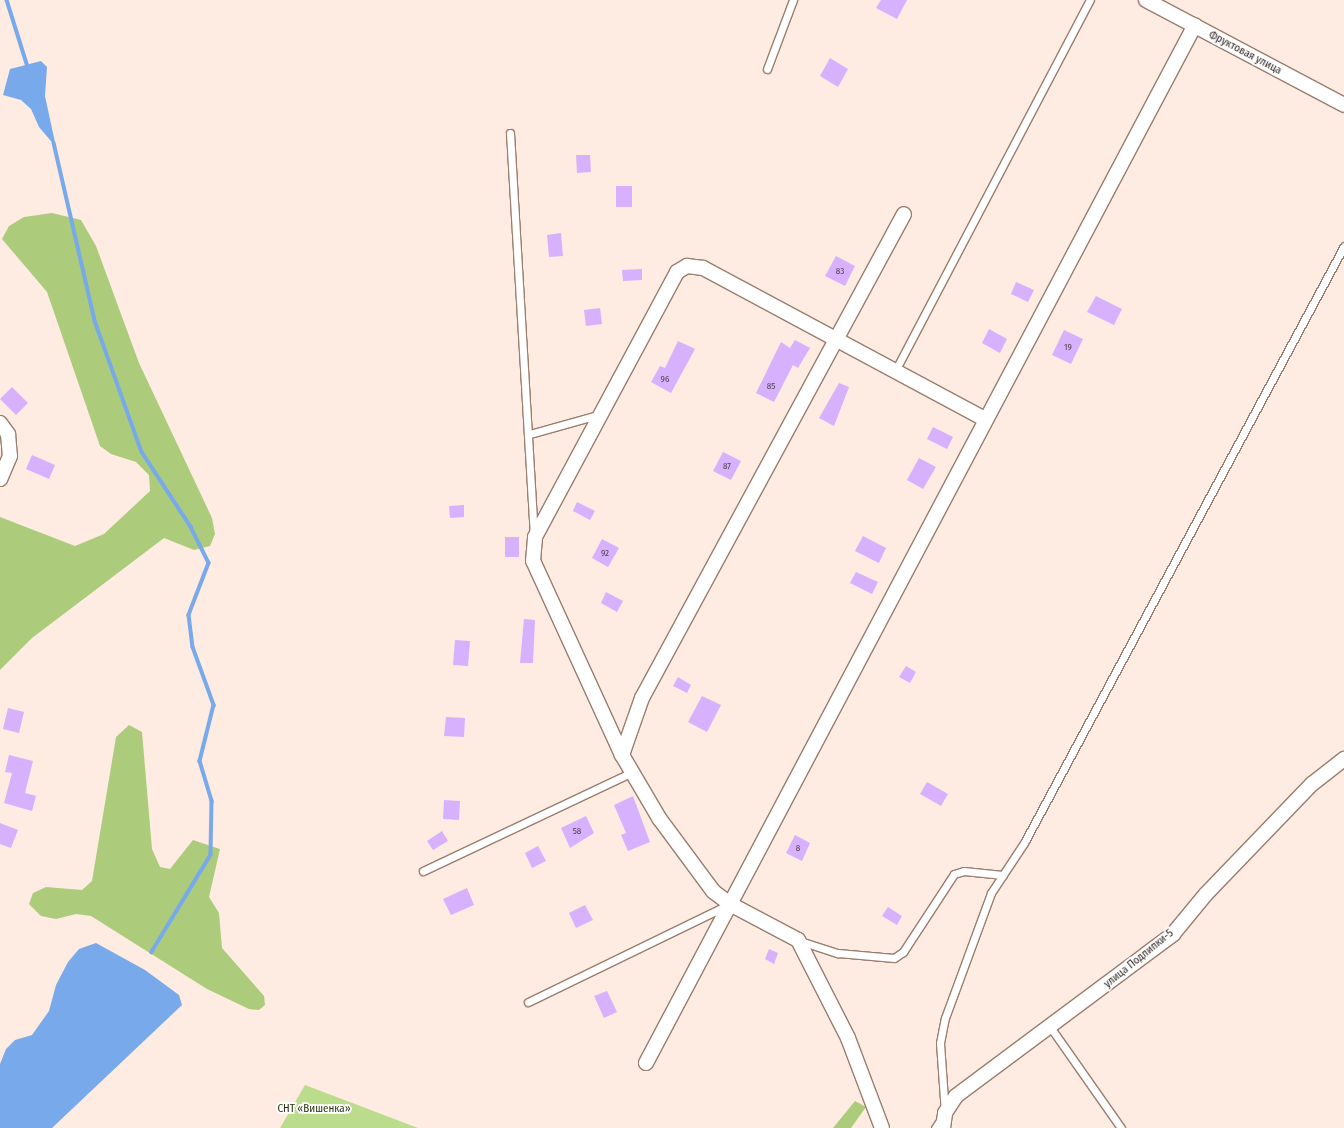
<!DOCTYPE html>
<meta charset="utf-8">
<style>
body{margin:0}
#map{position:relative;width:1344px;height:1128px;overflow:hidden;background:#feebe1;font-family:"Fira Sans Condensed",sans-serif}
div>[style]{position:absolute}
.green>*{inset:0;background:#bcdc8d}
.forest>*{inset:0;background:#accc7c}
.water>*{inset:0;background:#77a9eb}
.stream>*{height:3.5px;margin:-1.75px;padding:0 1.75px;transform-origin:1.75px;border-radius:1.75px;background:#77a9eb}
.building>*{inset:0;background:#d7b1fd}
.roads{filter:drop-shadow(1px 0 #9a7d6e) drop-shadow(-1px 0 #9a7d6e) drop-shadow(0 1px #9a7d6e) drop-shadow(0 -1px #9a7d6e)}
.service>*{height:7px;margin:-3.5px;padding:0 3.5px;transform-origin:3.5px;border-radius:3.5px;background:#fff}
.minor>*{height:14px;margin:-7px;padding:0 7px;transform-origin:7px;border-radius:7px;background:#fff}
span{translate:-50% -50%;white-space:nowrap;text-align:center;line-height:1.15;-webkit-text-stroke:3.5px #fff;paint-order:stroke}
.number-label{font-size:9px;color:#544351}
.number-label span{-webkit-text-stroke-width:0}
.street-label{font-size:11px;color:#291e18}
.park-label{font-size:11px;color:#283413}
</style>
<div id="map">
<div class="green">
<div style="clip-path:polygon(305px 1085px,418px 1128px,280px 1128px)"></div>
</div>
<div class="forest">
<div style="clip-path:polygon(52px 213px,81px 220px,96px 246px,139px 363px,212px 518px,215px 534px,210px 546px,194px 550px,164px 538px,32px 638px,0 670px,0 517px,75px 546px,104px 534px,150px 491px,149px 475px,136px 462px,111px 454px,100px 446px,47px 292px,2px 239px,9px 226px,24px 217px)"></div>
<div style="clip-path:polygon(129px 725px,142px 732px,152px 849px,160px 867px,170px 869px,193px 840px,220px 849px,209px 897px,219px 913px,222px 948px,264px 996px,265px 1005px,259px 1010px,249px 1009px,207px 989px,91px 916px,76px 914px,56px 919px,41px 916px,29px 904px,33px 893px,46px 887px,82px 890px,92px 881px,116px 737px)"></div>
<div style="clip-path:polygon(855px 1101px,866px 1107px,851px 1128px,833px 1128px)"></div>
</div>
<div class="water">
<div style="clip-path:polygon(41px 61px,47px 67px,45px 96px,56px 147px,39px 127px,31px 109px,21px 100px,3px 95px,10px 69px)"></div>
<div style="clip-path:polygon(96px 943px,145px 970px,179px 995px,182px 1005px,52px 1128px,0 1128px,0 1064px,6px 1049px,15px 1040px,32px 1035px,49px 1011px,56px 985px,68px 962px,79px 949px)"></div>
</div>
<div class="stream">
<div style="left:7px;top:0;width:70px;rotate:72.6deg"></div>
<div style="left:54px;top:143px;width:183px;rotate:77deg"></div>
<div style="left:95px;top:321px;width:139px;rotate:70.3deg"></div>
<div style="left:142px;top:452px;width:90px;rotate:56.8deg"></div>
<div style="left:191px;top:527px;width:40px;rotate:63.4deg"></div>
<div style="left:209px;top:563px;width:56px;rotate:111deg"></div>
<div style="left:189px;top:615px;width:32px;rotate:83deg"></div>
<div style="left:193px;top:647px;width:62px;rotate:70.1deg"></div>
<div style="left:214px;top:705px;width:58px;rotate:104deg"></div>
<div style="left:200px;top:761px;width:42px;rotate:73.3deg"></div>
<div style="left:212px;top:801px;width:54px;rotate:91.1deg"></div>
<div style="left:211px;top:855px;width:114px;rotate:121.3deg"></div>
</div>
<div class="building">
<div style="clip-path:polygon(881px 0,907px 0,897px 19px,876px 8px)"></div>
<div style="clip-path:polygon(830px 58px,848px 69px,838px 87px,820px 76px)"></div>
<div style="clip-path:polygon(576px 155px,590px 155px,591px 172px,577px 173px)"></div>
<div style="clip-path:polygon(616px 186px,632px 186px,632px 207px,616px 207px)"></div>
<div style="clip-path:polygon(561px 233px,563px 256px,549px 257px,547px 235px)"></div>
<div style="clip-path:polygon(836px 256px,855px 266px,845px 286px,825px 276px)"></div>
<div style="clip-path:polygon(642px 269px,642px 280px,623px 281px,622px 270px)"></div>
<div style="clip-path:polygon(1016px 282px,1034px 290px,1028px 302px,1011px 294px)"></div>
<div style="clip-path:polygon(1096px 296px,1122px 309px,1114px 325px,1087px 312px)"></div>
<div style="clip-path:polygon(600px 308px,602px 324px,586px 326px,584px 310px)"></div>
<div style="clip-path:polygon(989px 329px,1007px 339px,1000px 353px,982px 343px)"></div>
<div style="clip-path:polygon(1064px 330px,1083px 339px,1071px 364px,1052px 355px)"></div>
<div style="clip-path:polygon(795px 340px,810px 348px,798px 368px,793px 365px,774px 402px,756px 393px,781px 342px,790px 348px)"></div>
<div style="clip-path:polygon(678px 341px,695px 349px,671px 393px,651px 382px,660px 366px,665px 368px)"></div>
<div style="clip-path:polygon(839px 383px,849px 387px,834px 426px,819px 418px)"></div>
<div style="clip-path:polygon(12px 387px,28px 403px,16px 415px,0 399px)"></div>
<div style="clip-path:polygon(933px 427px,953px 437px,947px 449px,927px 439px)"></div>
<div style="clip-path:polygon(723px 452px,741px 461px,731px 480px,713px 471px)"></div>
<div style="clip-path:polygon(32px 455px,55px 465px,49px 479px,26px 469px)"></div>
<div style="clip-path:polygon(919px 458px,936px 467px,923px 489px,907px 480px)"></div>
<div style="clip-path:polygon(577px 502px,595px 511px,590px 520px,573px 511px)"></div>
<div style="clip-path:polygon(464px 505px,464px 517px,450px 518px,449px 506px)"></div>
<div style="clip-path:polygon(863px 536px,886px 548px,879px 563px,855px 551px)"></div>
<div style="clip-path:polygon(505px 537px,519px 537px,519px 557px,505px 557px)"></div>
<div style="clip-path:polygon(602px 539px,619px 548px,608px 567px,592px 558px)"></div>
<div style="clip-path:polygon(856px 572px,878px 582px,872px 594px,850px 583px)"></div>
<div style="clip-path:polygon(606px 592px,623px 601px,617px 612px,601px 603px)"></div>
<div style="clip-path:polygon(524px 619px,535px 620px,533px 663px,520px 663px)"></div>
<div style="clip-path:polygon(455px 640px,470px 641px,468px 666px,453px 665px)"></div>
<div style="clip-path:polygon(906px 666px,916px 672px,910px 683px,899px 677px)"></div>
<div style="clip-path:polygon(678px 677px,691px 685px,687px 693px,673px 686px)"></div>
<div style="clip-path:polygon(702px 696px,721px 705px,707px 732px,688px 722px)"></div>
<div style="clip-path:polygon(8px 708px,24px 712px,19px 733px,3px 729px)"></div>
<div style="clip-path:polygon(446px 717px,465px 718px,464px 737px,444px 736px)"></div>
<div style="clip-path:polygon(9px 755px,33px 761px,25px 793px,36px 796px,32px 811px,4px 803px,12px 773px,5px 772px)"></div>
<div style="clip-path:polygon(927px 782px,948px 794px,941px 806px,920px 794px)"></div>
<div style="clip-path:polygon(633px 796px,650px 842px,628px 851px,621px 835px,626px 833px,614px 805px)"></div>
<div style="clip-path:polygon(444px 800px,460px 801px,459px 820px,443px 819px)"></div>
<div style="clip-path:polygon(586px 816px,594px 833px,570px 848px,561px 828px)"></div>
<div style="clip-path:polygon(0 823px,18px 830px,11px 848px,0 844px)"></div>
<div style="clip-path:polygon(442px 831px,448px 841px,433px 850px,427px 841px)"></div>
<div style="clip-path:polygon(795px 835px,810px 843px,802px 861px,786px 853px)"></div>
<div style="clip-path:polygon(538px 846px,546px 861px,532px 868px,525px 853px)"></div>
<div style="clip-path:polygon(467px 888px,474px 905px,451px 915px,443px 899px)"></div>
<div style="clip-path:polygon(585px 905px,593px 920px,576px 928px,569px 913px)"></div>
<div style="clip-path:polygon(888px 907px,902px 916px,897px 925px,882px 916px)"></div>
<div style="clip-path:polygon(769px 949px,778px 953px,774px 964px,765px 959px)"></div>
<div style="clip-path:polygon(607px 991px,617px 1012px,604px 1018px,594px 996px)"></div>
</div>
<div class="roads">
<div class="service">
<div style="left:767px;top:69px;width:74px;rotate:-69.4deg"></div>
<div style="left:510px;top:133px;width:400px;rotate:86.6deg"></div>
<div style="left:895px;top:371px;width:419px;rotate:-62.3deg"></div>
<div style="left:530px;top:434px;width:71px;rotate:-15.6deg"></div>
<div style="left:423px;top:871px;width:231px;rotate:-25.3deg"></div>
<div style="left:800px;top:941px;width:40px;rotate:18deg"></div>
<div style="left:838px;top:953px;width:56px;rotate:5.1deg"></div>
<div style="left:894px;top:958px;width:11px;rotate:-34deg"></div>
<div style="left:903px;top:952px;width:93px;rotate:-56.8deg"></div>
<div style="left:954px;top:874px;width:10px;rotate:-17deg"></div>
<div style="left:964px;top:871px;width:39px;rotate:6deg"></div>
<div style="left:528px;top:1002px;width:222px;rotate:-25.9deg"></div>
<div style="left:1051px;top:1028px;width:122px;rotate:55deg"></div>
<div style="left:935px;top:1128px;width:18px;rotate:-56deg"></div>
<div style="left:945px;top:1113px;width:70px;rotate:-94.1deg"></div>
<div style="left:940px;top:1043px;width:25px;rotate:-79deg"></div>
<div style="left:945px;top:1018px;width:133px;rotate:-69.8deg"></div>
<div style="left:991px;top:893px;width:60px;rotate:-56.6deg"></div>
<div style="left:1024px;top:843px;width:677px;rotate:-61.81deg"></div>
</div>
<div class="minor">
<div style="left:1146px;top:0;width:224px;rotate:27.9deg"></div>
<div style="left:0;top:423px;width:14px;rotate:54deg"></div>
<div style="left:8px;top:434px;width:22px;rotate:85deg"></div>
<div style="left:10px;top:456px;width:25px;rotate:113deg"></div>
<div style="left:622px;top:755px;width:60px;rotate:-70.7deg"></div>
<div style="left:642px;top:698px;width:550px;rotate:-61.57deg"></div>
<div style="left:646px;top:1063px;width:1174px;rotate:-62.13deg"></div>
<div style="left:882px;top:1128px;width:96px;rotate:-110.7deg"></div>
<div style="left:848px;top:1038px;width:110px;rotate:-117deg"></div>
<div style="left:798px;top:940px;width:77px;rotate:-152.1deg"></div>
<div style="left:730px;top:904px;width:21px;rotate:-143deg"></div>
<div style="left:713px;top:891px;width:91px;rotate:-126.5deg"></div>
<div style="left:659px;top:818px;width:73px;rotate:-120.4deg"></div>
<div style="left:622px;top:755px;width:213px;rotate:-114.6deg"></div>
<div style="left:533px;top:561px;width:24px;rotate:-85deg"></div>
<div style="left:535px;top:537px;width:301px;rotate:-61.8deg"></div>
<div style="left:677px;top:272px;width:12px;rotate:-31deg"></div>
<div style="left:687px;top:266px;width:16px;rotate:7deg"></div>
<div style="left:703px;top:268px;width:320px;rotate:28.2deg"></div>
<div style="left:943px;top:1128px;width:15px;rotate:-82deg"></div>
<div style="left:945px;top:1113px;width:20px;rotate:-57deg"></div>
<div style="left:956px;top:1096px;width:271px;rotate:-36.7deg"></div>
<div style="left:1173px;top:934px;width:52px;rotate:-50.5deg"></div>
<div style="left:1206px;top:894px;width:153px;rotate:-46.1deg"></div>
<div style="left:1312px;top:784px;width:41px;rotate:-38deg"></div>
</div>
</div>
<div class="number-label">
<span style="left:840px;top:271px">83</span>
<span style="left:1068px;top:347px">19</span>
<span style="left:665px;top:379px">96</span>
<span style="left:771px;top:386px">85</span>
<span style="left:727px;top:466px">87</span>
<span style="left:605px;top:553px">92</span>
<span style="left:577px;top:831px">58</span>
<span style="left:798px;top:848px">8</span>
</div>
<div class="street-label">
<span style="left:1245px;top:53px;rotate:28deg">Фруктовая улица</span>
<span style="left:1139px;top:959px;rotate:-39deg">улица Подлипки-5</span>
</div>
<div class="park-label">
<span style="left:314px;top:1109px">СНТ «Вишенка»</span>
</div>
</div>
